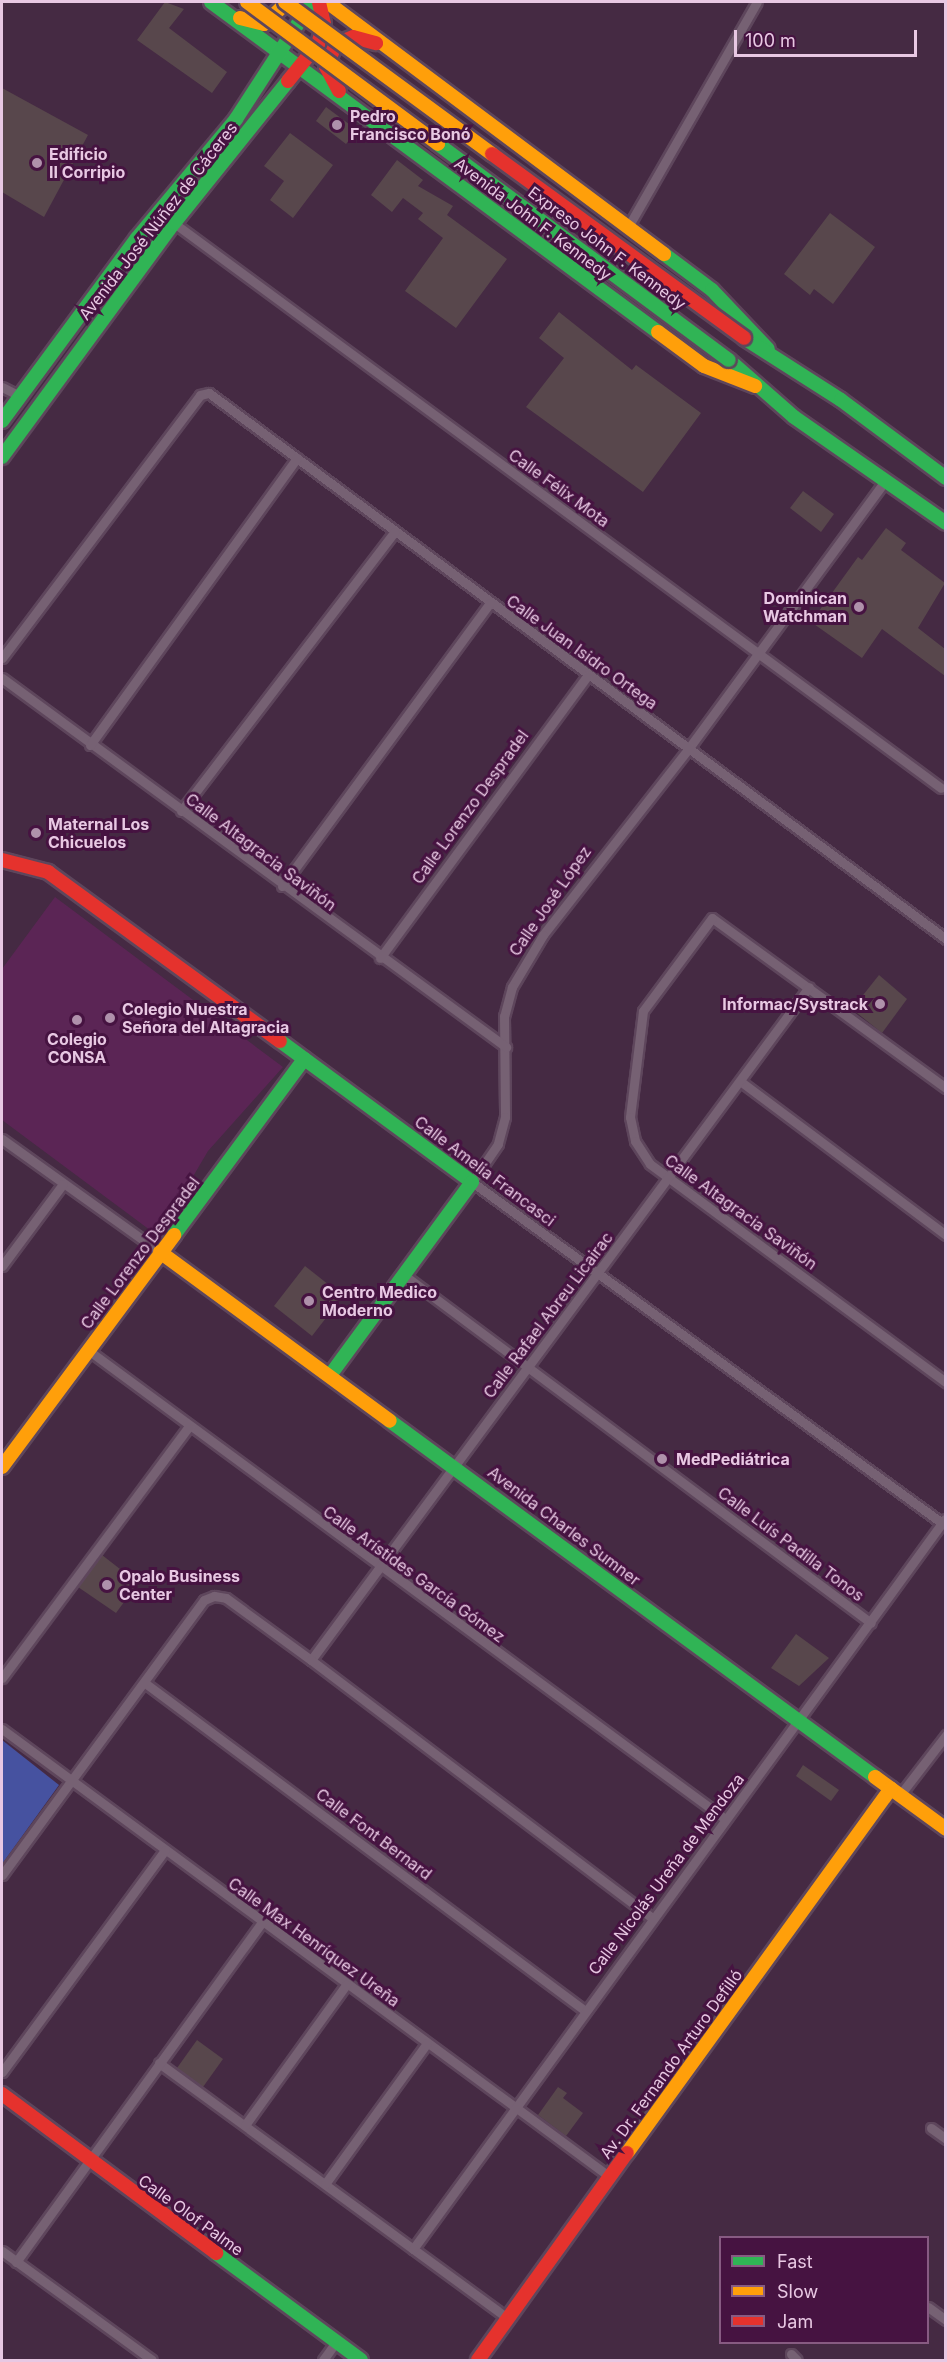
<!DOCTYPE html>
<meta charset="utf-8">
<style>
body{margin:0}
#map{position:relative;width:947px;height:2362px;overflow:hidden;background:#452a43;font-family:Inter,sans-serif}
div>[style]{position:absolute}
.built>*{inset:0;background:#5b2555}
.green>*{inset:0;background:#4652a0}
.building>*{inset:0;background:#58474c}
.roads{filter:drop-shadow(2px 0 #5e465c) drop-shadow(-2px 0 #5e465c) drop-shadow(0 2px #5e465c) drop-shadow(0 -2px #5e465c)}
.street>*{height:9px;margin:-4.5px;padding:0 4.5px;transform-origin:4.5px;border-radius:4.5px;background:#766173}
.fast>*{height:14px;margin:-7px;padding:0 7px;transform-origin:7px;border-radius:7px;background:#30b455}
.slow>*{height:14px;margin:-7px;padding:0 7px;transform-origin:7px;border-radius:7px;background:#ff9f0a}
.jam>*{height:14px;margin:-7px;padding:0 7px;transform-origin:7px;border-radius:7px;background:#e5322d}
.bridges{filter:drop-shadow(2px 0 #5e465c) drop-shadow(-2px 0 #5e465c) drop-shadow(0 2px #5e465c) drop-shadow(0 -2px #5e465c)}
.fast-bridge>*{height:14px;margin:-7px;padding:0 7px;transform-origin:7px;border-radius:7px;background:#30b455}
.slow-bridge>*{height:14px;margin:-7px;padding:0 7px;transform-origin:7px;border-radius:7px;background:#ff9f0a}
.jam-bridge>*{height:14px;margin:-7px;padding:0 7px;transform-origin:7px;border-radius:7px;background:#e5322d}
.dots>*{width:16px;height:16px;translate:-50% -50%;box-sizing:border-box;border:3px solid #461341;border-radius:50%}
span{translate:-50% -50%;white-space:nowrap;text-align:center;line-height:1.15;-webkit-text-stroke:6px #461341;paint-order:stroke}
.poi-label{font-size:16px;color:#e8c8e3;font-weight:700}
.left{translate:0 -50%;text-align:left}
.right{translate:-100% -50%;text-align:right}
.street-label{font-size:16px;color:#e8c8e3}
.frame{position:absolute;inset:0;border:3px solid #e8c8e3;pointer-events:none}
.legend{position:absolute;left:719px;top:2236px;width:210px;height:108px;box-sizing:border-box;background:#461341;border:2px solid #875b82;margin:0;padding:8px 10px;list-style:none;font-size:18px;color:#e8c8e3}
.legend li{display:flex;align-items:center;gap:12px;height:30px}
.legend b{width:30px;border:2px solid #875b82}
.scale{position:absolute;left:734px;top:30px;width:183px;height:27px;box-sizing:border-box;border:3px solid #e8c8e3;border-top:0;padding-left:8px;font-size:18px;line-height:21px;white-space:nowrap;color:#e8c8e3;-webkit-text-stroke:4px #461341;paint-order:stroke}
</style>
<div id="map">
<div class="built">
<div style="clip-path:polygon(55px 897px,283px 1067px,208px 1151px,158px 1236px,2px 1120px,2px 969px)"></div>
</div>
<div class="green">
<div style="clip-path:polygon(2px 1740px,59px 1785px,2px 1864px)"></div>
</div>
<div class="building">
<div style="clip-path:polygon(165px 2px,184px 9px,169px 28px,227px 72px,212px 93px,137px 40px)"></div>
<div style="clip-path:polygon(2px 88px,88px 135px,44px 217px,2px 192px)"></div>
<div style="clip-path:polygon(326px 107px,357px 130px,346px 144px,316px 121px)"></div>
<div style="clip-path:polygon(290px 133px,333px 165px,293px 218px,270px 200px,284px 181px,264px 166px)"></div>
<div style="clip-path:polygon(397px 160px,423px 180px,418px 186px,453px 206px,447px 215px,507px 259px,456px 328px,405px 291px,443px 238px,418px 219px,423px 213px,403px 198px,392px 212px,371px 195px)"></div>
<div style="clip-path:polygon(830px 213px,875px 247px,833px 304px,814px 289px,810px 295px,784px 274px)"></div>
<div style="clip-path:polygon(559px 312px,632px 370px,636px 365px,701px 413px,643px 492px,526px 407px,564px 358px,539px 338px)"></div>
<div style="clip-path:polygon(803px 491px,834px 514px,821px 532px,790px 508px)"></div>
<div style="clip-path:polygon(886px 528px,906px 543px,901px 550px,945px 583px,918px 628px,945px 649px,945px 676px,882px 629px,862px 658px,811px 622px,858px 557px,862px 560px)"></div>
<div style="clip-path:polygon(879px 975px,907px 999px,882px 1033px,852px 1009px)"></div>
<div style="clip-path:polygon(305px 1266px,343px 1296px,312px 1336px,274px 1306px)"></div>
<div style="clip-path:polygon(102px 1555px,138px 1583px,116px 1613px,78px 1587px)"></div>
<div style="clip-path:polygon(796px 1634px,829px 1658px,799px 1686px,771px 1668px)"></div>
<div style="clip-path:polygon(803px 1765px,839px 1790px,831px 1801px,796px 1776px)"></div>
<div style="clip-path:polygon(197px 2040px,223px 2059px,203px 2087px,177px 2068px)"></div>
<div style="clip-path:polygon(558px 2087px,567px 2093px,563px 2098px,583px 2113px,566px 2136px,538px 2115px)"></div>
</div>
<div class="roads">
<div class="street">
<div style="left:159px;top:212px;width:971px;rotate:36.37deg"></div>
<div style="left:628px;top:227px;width:259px;rotate:-60.2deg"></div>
<div style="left:2px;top:387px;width:20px;rotate:27deg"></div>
<div style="left:885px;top:481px;width:331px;rotate:126.3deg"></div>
<div style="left:689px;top:748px;width:237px;rotate:128deg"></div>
<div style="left:543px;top:935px;width:61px;rotate:120.8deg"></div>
<div style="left:512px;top:987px;width:30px;rotate:105deg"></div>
<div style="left:504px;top:1016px;width:101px;rotate:89.4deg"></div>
<div style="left:505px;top:1117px;width:28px;rotate:105deg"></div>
<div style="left:498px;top:1144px;width:46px;rotate:124.4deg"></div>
<div style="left:472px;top:1182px;width:581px;rotate:35.96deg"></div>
<div style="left:2px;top:658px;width:329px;rotate:-53deg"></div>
<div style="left:200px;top:395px;width:9px;rotate:-13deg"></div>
<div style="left:209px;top:393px;width:917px;rotate:36.53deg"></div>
<div style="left:2px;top:678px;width:625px;rotate:36.21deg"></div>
<div style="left:90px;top:745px;width:354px;rotate:-54.2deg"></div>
<div style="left:181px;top:811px;width:351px;rotate:-52.6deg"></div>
<div style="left:282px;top:886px;width:351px;rotate:-53.7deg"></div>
<div style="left:380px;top:958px;width:351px;rotate:-53.7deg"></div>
<div style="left:740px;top:1081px;width:257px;rotate:36.8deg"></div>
<div style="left:946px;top:1088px;width:289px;rotate:-144deg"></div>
<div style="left:712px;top:918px;width:116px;rotate:126.6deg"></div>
<div style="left:643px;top:1011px;width:107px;rotate:97deg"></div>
<div style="left:630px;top:1117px;width:25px;rotate:78deg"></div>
<div style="left:635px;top:1141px;width:27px;rotate:57deg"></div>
<div style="left:650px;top:1164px;width:368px;rotate:36.4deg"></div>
<div style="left:2px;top:1139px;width:194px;rotate:35.6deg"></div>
<div style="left:2px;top:1266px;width:102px;rotate:-53.4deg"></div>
<div style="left:404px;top:1275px;width:582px;rotate:36.69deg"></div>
<div style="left:88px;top:1350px;width:791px;rotate:36.36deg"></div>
<div style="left:311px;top:1660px;width:837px;rotate:-53.5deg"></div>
<div style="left:2px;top:1678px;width:314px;rotate:-53.4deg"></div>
<div style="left:145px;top:1683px;width:547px;rotate:36.68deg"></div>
<div style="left:2px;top:1729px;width:755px;rotate:36.38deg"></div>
<div style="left:900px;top:1795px;width:76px;rotate:-52.5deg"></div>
<div style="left:2px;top:1875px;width:341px;rotate:-53.7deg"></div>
<div style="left:204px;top:1600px;width:11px;rotate:-22deg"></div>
<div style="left:214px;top:1596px;width:12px;rotate:9deg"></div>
<div style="left:226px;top:1598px;width:105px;rotate:36.1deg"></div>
<div style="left:311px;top:1660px;width:428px;rotate:37.1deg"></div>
<div style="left:159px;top:2063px;width:432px;rotate:36.2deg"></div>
<div style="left:2px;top:2072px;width:275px;rotate:-53.7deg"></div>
<div style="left:245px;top:2125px;width:173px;rotate:-54.2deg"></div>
<div style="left:931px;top:2128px;width:19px;rotate:36deg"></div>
<div style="left:325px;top:2184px;width:174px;rotate:-54.1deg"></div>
<div style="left:413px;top:2249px;width:903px;rotate:-53.92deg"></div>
<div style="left:2px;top:2251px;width:185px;rotate:36deg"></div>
<div style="left:16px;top:2262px;width:418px;rotate:-54.1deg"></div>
<div style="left:928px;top:2307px;width:22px;rotate:36deg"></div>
<div style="left:791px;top:2354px;width:8px;rotate:45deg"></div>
<div style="left:323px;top:2360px;width:22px;rotate:-54deg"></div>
</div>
<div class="fast">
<div style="left:211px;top:2px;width:556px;rotate:36.44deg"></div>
<div style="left:664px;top:254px;width:60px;rotate:36.9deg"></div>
<div style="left:712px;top:290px;width:81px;rotate:46.5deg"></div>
<div style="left:744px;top:338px;width:115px;rotate:32.6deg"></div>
<div style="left:841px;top:400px;width:131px;rotate:36.6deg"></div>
<div style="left:729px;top:360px;width:86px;rotate:41.2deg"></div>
<div style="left:794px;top:417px;width:185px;rotate:34.9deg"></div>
<div style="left:2px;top:421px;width:227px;rotate:-53.6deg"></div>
<div style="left:137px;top:238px;width:155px;rotate:-50.2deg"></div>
<div style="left:236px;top:119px;width:140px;rotate:-57deg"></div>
<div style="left:2px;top:457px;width:290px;rotate:-53.7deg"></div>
<div style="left:174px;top:223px;width:182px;rotate:-51.2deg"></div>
<div style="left:280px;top:1041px;width:238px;rotate:36.3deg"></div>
<div style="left:472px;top:1182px;width:238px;rotate:126.3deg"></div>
<div style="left:174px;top:1235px;width:219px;rotate:-53.5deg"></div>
<div style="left:390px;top:1421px;width:602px;rotate:36.28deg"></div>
<div style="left:216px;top:2253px;width:180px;rotate:36.4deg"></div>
</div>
<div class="slow">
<div style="left:327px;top:2px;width:421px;rotate:36.8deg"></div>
<div style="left:240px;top:18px;width:25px;rotate:14deg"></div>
<div style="left:264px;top:24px;width:33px;rotate:-43deg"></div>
<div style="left:658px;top:332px;width:57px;rotate:36.5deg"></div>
<div style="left:704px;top:366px;width:55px;rotate:21.4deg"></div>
<div style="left:160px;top:1252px;width:285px;rotate:36.3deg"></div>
<div style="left:2px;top:1467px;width:289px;rotate:-53.4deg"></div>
<div style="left:875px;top:1777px;width:88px;rotate:36.2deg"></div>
<div style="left:627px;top:2153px;width:450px;rotate:-54.1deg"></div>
</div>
<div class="jam">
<div style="left:288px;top:81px;width:48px;rotate:-51deg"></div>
<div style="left:318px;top:44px;width:21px;rotate:-73deg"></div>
<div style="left:324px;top:24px;width:23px;rotate:-103deg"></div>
<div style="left:339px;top:91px;width:27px;rotate:-118deg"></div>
<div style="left:326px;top:67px;width:25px;rotate:-67deg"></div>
<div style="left:336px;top:44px;width:18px;rotate:-22deg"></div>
<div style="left:353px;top:37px;width:24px;rotate:15deg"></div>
<div style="left:2px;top:860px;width:48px;rotate:14.6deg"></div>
<div style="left:48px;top:872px;width:287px;rotate:36.1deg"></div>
<div style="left:2px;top:2094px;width:267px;rotate:36.6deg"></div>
<div style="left:478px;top:2360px;width:255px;rotate:-54.3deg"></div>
</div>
</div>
<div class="bridges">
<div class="fast-bridge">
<div style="left:438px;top:144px;width:362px;rotate:36.6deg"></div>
</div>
<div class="slow-bridge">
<div style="left:247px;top:2px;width:238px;rotate:36.6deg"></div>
<div style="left:285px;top:2px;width:257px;rotate:36.3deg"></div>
</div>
<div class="jam-bridge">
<div style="left:492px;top:154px;width:312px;rotate:36.1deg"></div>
</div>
</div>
<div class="dots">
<div style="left:337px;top:125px;background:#af91ab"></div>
<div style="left:37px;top:163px;background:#af91ab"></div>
<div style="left:859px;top:607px;background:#af91ab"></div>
<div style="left:36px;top:833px;background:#af91ab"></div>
<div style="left:880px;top:1004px;background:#af91ab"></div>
<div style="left:110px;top:1018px;background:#af91ab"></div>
<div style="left:77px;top:1020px;background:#af91ab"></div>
<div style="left:309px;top:1301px;background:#af91ab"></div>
<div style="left:662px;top:1459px;background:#af91ab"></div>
<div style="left:107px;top:1585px;background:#af91ab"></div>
</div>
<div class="poi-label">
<span class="left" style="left:350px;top:125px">Pedro<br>Francisco Bonó</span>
<span class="left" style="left:49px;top:163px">Edificio<br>II Corripio</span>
<span class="right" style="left:847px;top:607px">Dominican<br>Watchman</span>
<span class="left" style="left:48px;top:833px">Maternal Los<br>Chicuelos</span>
<span class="right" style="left:868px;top:1004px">Informac/Systrack</span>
<span class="left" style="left:122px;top:1018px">Colegio Nuestra<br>Señora del Altagracia</span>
<span style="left:77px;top:1048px">Colegio<br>CONSA</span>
<span class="left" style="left:322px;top:1301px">Centro Medico<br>Moderno</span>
<span class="left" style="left:676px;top:1459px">MedPediátrica</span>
<span class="left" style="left:119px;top:1585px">Opalo Business<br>Center</span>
</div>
<div class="street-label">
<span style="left:533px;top:219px;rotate:37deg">Avenida John F. Kennedy</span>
<span style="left:158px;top:221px;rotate:-52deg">Avenida José Núñez de Cáceres</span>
<span style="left:607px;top:248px;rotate:37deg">Expreso John F. Kennedy</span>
<span style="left:559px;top:488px;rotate:36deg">Calle Félix Mota</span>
<span style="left:582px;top:652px;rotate:36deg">Calle Juan Isidro Ortega</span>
<span style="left:470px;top:807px;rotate:-54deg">Calle Lorenzo Despradel</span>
<span style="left:261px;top:852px;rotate:37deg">Calle Altagracia Saviñón</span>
<span style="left:550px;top:901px;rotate:-55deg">Calle José López</span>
<span style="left:485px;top:1171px;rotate:37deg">Calle Amelia Francasci</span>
<span style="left:741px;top:1212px;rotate:36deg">Calle Altagracia Saviñón</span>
<span style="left:140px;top:1253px;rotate:-53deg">Calle Lorenzo Despradel</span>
<span style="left:548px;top:1315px;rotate:-53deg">Calle Rafael Abreu Licairac</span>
<span style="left:564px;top:1526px;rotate:37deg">Avenida Charles Sumner</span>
<span style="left:791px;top:1544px;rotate:37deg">Calle Luís Padilla Tonos</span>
<span style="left:414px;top:1574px;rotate:36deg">Calle Arístides García Gómez</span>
<span style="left:374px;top:1834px;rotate:37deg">Calle Font Bernard</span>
<span style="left:666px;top:1874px;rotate:-53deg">Calle Nicolás Ureña de Mendoza</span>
<span style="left:314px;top:1942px;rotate:36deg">Calle Max Henríquez Ureña</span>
<span style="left:671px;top:2064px;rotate:-54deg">Av. Dr. Fernando Arturo Defilló</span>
<span style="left:191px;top:2215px;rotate:36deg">Calle Olof Palme</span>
</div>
<div class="frame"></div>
<ul class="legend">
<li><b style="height:8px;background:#30b455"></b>Fast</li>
<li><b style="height:8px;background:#ff9f0a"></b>Slow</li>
<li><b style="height:8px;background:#e5322d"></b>Jam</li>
</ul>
<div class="scale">100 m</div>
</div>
